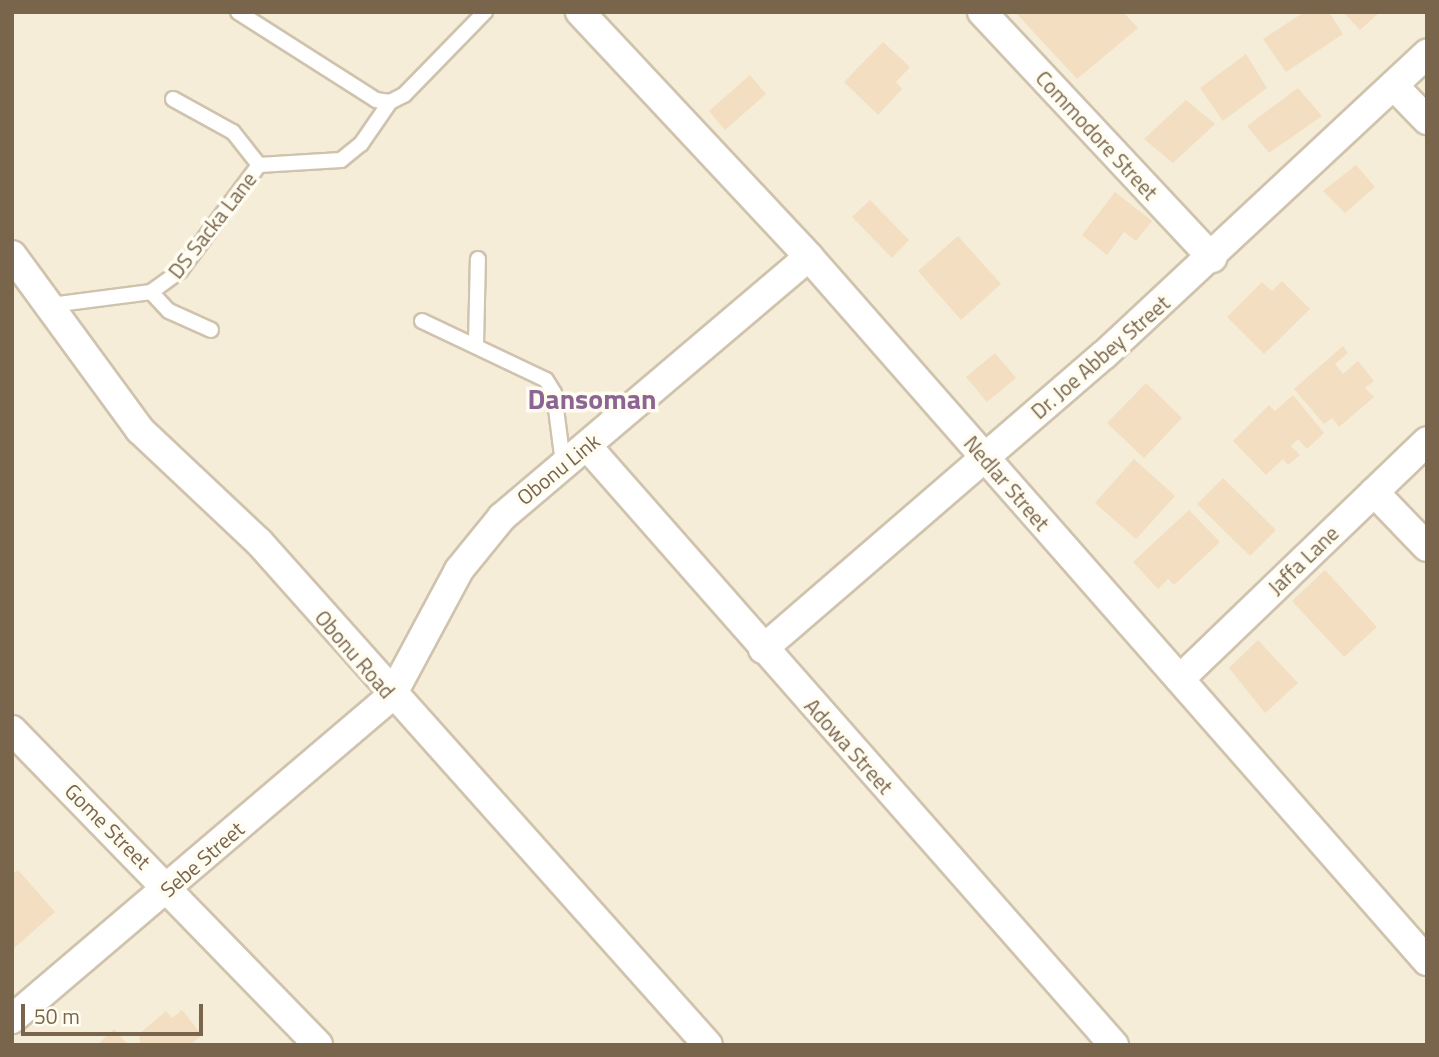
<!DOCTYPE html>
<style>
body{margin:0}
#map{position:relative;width:1439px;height:1057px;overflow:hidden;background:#fdf9ea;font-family:"Titillium Web",sans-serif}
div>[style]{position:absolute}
.residential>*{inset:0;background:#f5edd8}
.building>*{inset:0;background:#f3dec1}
.roads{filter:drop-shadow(2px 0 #d0c3ae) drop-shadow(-2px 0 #d0c3ae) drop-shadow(0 2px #d0c3ae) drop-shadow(0 -2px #d0c3ae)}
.service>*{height:14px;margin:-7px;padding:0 7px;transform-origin:7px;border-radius:7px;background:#fff}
.minor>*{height:28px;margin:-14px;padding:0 14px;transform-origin:14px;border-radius:14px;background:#fff}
span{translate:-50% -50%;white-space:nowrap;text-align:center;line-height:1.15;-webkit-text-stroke:7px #fffcf1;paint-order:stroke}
.street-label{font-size:21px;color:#79644c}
.district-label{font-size:28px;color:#8d6594;font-weight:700}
.frame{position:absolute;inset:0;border:14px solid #79644c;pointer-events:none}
.scale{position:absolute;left:21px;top:1004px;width:182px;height:32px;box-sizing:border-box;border:4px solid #79644c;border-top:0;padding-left:9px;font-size:21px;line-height:24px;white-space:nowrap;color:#79644c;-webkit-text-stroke:5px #fffcf1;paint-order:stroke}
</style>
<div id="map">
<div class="residential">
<div style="clip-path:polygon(12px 12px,1427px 12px,1427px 1045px,12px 1045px)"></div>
</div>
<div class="building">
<div style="clip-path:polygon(1015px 12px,1123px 12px,1138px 28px,1077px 79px)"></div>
<div style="clip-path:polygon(1304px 12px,1329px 12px,1343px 34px,1286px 72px,1263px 39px)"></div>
<div style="clip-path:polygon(1343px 12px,1380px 12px,1360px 30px)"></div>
<div style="clip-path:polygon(883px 42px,910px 67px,896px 82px,902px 89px,878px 115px,844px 82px)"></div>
<div style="clip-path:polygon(1246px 54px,1267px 88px,1223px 121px,1200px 88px)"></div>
<div style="clip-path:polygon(750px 75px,766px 94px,725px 130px,709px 111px)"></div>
<div style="clip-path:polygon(1298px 88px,1322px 116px,1269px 153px,1247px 126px)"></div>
<div style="clip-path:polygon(1186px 100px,1215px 124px,1173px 163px,1144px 139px)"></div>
<div style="clip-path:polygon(1356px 165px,1375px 187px,1345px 213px,1323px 191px)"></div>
<div style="clip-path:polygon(1115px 192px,1152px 221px,1136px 241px,1124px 232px,1107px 255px,1082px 235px)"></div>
<div style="clip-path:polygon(870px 200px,909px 240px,892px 258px,852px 217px)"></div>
<div style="clip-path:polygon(958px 236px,1001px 284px,961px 320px,918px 271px)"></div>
<div style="clip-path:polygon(1282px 281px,1310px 309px,1264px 354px,1227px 317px,1262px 282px,1272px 291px)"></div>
<div style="clip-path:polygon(1343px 346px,1348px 353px,1335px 364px,1343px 374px,1358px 361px,1374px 381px,1365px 388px,1374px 397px,1339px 427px,1332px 418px,1324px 424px,1294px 389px)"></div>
<div style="clip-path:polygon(995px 353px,1016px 378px,987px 402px,966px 377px)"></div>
<div style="clip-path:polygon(1146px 383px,1182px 418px,1144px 458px,1107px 423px)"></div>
<div style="clip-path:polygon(1293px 395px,1324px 433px,1307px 449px,1298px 439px,1291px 446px,1300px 455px,1288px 465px,1283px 459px,1266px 475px,1233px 441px,1269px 405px,1275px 411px)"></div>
<div style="clip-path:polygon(1134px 459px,1175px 496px,1136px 539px,1095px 503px)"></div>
<div style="clip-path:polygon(1223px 478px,1276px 530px,1250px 556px,1197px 504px)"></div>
<div style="clip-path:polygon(1189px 510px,1220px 542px,1174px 585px,1168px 579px,1158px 589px,1133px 562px)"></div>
<div style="clip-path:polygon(1325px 570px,1377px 627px,1344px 657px,1292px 601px)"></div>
<div style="clip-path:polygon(1258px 640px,1298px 683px,1265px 713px,1229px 668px)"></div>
<div style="clip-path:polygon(18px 870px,55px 912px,12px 950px,12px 875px)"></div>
<div style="clip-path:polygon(182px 1010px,202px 1035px,190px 1045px,140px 1045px,139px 1034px,166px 1011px,172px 1018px)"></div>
<div style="clip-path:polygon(114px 1029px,128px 1045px,97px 1045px)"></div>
</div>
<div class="roads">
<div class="service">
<div style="left:238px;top:12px;width:164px;rotate:32.5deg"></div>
<div style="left:376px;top:100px;width:14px;rotate:8deg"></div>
<div style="left:390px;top:102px;width:16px;rotate:-27deg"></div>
<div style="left:404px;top:95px;width:116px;rotate:-45.7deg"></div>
<div style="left:173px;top:99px;width:68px;rotate:28.8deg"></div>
<div style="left:233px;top:132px;width:42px;rotate:51.8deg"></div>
<div style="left:151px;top:292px;width:26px;rotate:47deg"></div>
<div style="left:169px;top:311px;width:46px;rotate:24.3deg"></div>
<div style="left:51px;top:305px;width:101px;rotate:-7.4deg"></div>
<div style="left:151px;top:292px;width:36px;rotate:-36deg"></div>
<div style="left:180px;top:271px;width:132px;rotate:-53.3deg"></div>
<div style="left:259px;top:165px;width:82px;rotate:-3.5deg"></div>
<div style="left:341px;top:160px;width:26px;rotate:-39deg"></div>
<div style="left:361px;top:144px;width:51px;rotate:-55.4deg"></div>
<div style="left:422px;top:321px;width:137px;rotate:25.4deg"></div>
<div style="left:546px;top:380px;width:15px;rotate:58deg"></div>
<div style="left:554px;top:393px;width:71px;rotate:82.7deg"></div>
<div style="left:476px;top:344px;width:85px;rotate:-88.7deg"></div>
</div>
<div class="minor">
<div style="left:580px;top:12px;width:335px;rotate:46.9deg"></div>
<div style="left:809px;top:257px;width:937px;rotate:48.72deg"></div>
<div style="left:982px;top:12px;width:337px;rotate:46.9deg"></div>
<div style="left:1395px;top:87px;width:46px;rotate:45.9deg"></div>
<div style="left:12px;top:255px;width:217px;rotate:53.8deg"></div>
<div style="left:140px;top:430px;width:163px;rotate:43.3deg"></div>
<div style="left:259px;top:542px;width:674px;rotate:48.25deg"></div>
<div style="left:587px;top:446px;width:798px;rotate:48.66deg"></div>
<div style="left:1374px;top:492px;width:76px;rotate:46.1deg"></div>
<div style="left:763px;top:649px;width:450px;rotate:-40.8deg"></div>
<div style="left:1104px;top:355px;width:442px;rotate:-43deg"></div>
<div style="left:1180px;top:679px;width:343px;rotate:-43.9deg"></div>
<div style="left:12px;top:730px;width:439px;rotate:45.8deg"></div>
<div style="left:12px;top:1019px;width:497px;rotate:-40.4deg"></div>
<div style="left:391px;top:697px;width:144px;rotate:-61.8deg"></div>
<div style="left:459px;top:570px;width:68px;rotate:-50.9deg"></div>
<div style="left:502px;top:517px;width:402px;rotate:-40.3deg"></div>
</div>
</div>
<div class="street-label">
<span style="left:1097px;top:135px;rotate:47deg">Commodore Street</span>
<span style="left:212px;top:225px;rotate:-52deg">DS Sacka Lane</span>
<span style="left:1100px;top:357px;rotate:-41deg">Dr. Joe Abbey Street</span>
<span style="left:558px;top:469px;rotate:-39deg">Obonu Link</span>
<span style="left:1007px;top:483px;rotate:49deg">Nedlar Street</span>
<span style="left:1303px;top:560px;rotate:-44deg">Jaffa Lane</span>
<span style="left:355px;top:654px;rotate:49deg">Obonu Road</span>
<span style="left:849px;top:746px;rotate:48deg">Adowa Street</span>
<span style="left:108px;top:826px;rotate:45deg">Gome Street</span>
<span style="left:202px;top:859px;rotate:-41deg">Sebe Street</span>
</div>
<div class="district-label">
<span style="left:592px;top:399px">Dansoman</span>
</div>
<div class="frame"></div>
<div class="scale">50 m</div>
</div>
